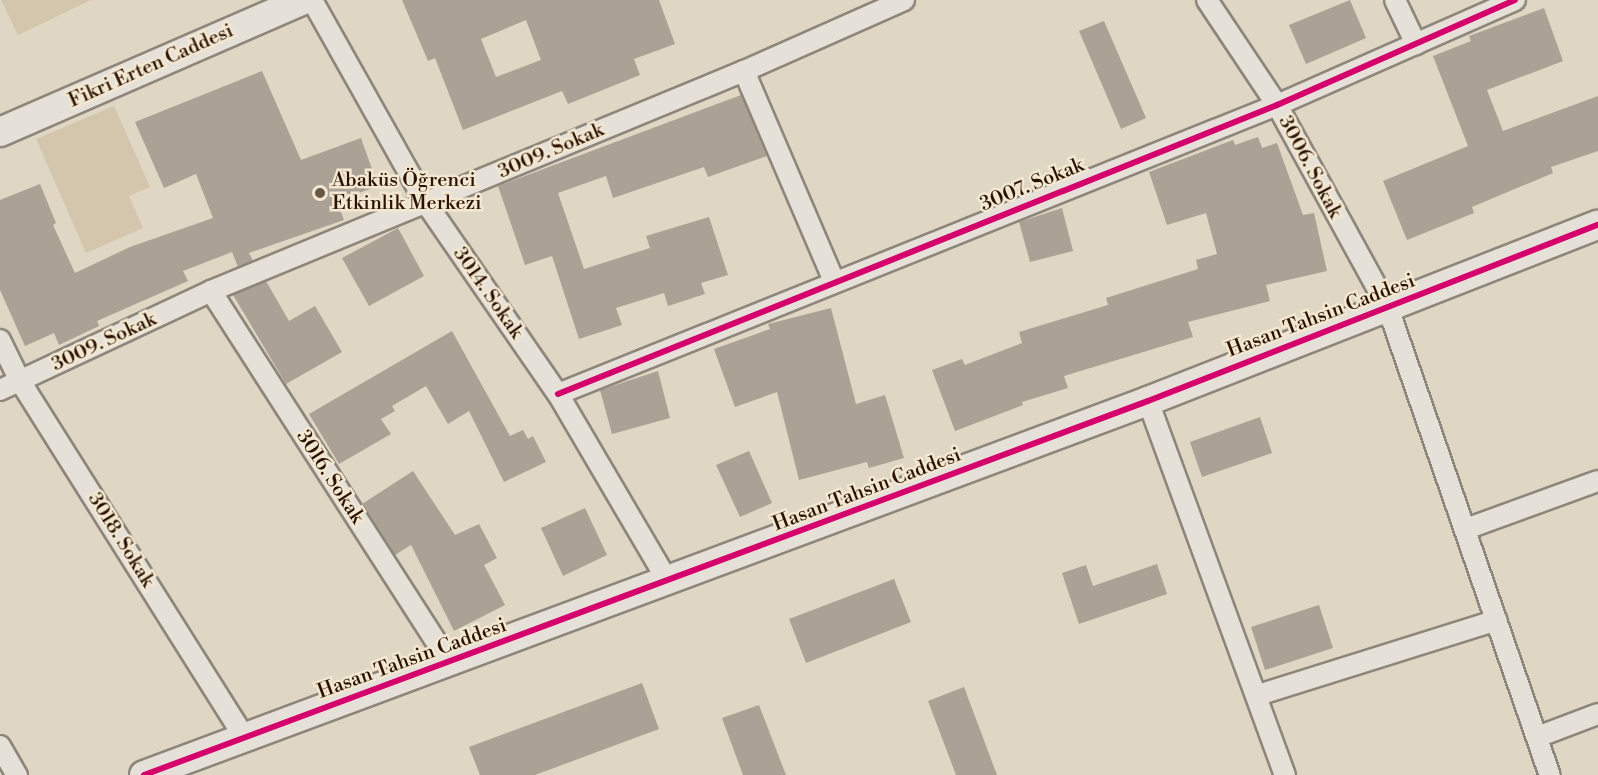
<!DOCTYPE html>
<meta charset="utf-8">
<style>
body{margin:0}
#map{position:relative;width:1598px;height:775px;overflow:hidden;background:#dfd6c4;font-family:"Libre Bodoni",serif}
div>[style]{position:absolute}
.green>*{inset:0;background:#d3c6ac}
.building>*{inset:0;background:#aba295}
.roads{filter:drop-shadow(2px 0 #8e867a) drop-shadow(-2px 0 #8e867a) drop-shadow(0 2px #8e867a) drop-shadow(0 -2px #8e867a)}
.street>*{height:20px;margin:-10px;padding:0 10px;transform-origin:10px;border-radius:10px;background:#e6e1d8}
.secondary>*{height:28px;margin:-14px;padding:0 14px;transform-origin:14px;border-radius:14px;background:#e6e1d8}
.cycleway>*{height:6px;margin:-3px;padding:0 3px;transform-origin:3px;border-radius:3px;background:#d6006c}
.dots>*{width:16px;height:16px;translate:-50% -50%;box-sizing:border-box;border:3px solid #f2e7d1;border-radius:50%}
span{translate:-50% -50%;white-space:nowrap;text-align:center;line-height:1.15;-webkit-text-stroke:5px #f2e7d1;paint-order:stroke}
.street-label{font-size:20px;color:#2b1200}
.poi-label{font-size:20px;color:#2b1200}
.left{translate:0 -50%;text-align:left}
</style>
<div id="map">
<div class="green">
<div style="clip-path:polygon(1px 0,91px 0,18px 35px)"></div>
<div style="clip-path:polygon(114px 106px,150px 187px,129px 196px,143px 228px,86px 253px,36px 139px)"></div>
</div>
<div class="building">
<div style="clip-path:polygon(evenodd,402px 0,659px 0,675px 44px,634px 59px,640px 75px,568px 104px,562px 91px,463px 130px,435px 58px,428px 61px,402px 0,526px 20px,541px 60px,496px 77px,481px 39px,526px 20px)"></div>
<div style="clip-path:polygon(1350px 0,1366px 38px,1306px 64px,1289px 25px)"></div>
<div style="clip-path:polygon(1544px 8px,1563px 61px,1487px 90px,1503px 131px,1598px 96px,1598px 151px,1551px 167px,1553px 173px,1472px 207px,1474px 213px,1407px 240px,1383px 181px,1468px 146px,1433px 56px,1471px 41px,1469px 36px)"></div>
<div style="clip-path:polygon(1104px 21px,1146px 118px,1121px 129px,1079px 31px)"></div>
<div style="clip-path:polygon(262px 71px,301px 160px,361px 138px,378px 186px,337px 201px,344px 220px,249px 253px,253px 261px,238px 267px,232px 252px,183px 271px,188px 281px,97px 321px,99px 326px,59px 345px,54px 333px,25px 346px,0 290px,0 200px,40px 184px,56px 223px,53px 225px,75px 273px,130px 247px,213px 218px,196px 174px,164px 188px,135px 122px)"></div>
<div style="clip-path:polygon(741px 95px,767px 156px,708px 177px,704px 167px,613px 198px,606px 176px,558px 193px,584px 269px,650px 248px,646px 236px,709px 217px,728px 275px,701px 283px,705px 294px,668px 306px,664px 293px,616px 308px,622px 325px,579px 339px,552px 256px,525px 265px,498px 186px)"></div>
<div style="clip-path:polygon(1258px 137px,1262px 148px,1277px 143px,1303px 215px,1314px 213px,1327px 271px,1266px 285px,1270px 301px,1188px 322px,1193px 337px,1064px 376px,1068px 388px,1022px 402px,1023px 405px,955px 431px,932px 370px,962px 359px,965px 365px,1022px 343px,1019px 332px,1108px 305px,1106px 298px,1198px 269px,1196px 260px,1217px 254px,1206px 213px,1167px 225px,1149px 172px,1233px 140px,1235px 145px)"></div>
<div style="clip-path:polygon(1062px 208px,1073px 251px,1030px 262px,1019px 222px)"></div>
<div style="clip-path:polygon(398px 228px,424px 276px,369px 306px,342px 258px)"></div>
<div style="clip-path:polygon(266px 281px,289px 321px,315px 306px,342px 352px,286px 384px,233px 295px)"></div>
<div style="clip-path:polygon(831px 308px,856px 404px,885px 395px,904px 458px,869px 468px,867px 462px,799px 480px,777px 392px,735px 407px,714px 349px,770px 329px,768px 324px)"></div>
<div style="clip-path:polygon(452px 331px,510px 436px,523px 430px,528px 439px,533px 436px,546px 462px,504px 482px,469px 411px,448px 424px,426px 386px,392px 406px,395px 411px,381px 419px,391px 434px,339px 464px,309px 414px)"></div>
<div style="clip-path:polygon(658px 371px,670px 418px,612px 434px,600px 390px)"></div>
<div style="clip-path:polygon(1260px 417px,1272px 453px,1202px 477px,1190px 442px)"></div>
<div style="clip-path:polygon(749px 451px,772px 503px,740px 517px,716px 465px)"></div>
<div style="clip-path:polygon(413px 471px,455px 535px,479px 524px,497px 558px,484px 565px,505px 605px,454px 631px,411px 545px,395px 555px,362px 504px)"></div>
<div style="clip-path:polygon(585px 508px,607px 555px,563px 576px,541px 528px)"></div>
<div style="clip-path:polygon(1157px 564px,1167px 594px,1079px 624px,1062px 573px,1086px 565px,1093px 586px)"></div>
<div style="clip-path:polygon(894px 579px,911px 622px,806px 663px,789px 619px)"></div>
<div style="clip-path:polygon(1319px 605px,1333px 648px,1265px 670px,1251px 627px)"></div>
<div style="clip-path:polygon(642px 683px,659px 729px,535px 775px,480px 775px,469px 747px)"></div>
<div style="clip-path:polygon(964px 687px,997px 775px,956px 775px,928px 701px)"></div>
<div style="clip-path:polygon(759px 705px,786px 775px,743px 775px,722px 718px)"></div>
</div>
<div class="roads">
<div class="street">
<div style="left:312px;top:0;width:233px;rotate:60.7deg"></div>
<div style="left:426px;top:203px;width:232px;rotate:55.4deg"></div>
<div style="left:558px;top:394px;width:219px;rotate:59.6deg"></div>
<div style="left:1207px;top:0;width:126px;rotate:56.3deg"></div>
<div style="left:1277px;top:105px;width:231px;rotate:61.3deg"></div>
<div style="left:1388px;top:308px;width:494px;rotate:70.9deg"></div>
<div style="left:1395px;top:0;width:49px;rotate:64.5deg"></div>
<div style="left:744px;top:71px;width:228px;rotate:66.8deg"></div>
<div style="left:211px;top:291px;width:442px;rotate:57.3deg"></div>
<div style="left:0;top:340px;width:46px;rotate:64deg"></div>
<div style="left:20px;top:381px;width:422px;rotate:57.8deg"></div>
<div style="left:0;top:390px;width:233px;rotate:-25.1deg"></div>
<div style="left:211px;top:291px;width:577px;rotate:-22.43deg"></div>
<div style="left:744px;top:71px;width:175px;rotate:-23.9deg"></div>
<div style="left:558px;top:394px;width:775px;rotate:-21.9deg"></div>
<div style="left:1277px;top:105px;width:260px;rotate:-23.8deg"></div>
<div style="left:1148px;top:401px;width:398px;rotate:69.9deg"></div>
<div style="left:1466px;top:529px;width:140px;rotate:-20deg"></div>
<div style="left:1258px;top:695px;width:250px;rotate:-17.4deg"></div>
<div style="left:1537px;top:737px;width:65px;rotate:-20.7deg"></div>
<div style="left:0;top:746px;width:34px;rotate:60deg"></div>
</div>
<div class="secondary">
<div style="left:0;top:132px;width:331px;rotate:-23.5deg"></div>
<div style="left:144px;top:775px;width:1071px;rotate:-20.43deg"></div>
<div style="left:1148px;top:401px;width:483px;rotate:-21.4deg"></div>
</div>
</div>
<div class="cycleway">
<div style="left:558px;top:394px;width:775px;rotate:-21.9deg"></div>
<div style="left:1277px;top:105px;width:260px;rotate:-23.8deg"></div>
<div style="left:144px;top:775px;width:1071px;rotate:-20.43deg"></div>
<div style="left:1148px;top:401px;width:483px;rotate:-21.4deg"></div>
</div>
<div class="dots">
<div style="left:320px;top:193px;background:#6a5745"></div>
</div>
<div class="street-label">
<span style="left:151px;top:66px;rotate:-24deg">Fikri Erten Caddesi</span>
<span style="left:551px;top:151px;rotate:-23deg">3009. Sokak</span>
<span style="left:1310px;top:167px;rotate:62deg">3006. Sokak</span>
<span style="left:1032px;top:185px;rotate:-22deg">3007. Sokak</span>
<span style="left:488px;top:293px;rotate:55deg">3014. Sokak</span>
<span style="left:1321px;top:316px;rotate:-21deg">Hasan Tahsin Caddesi</span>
<span style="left:104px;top:342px;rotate:-25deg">3009. Sokak</span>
<span style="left:330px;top:477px;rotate:57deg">3016. Sokak</span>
<span style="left:867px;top:490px;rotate:-21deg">Hasan Tahsin Caddesi</span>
<span style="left:121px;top:540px;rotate:58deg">3018. Sokak</span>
<span style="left:412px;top:659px;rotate:-20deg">Hasan Tahsin Caddesi</span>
</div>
<div class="poi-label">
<span class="left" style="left:332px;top:192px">Abaküs Öğrenci<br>Etkinlik Merkezi</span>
</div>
</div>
